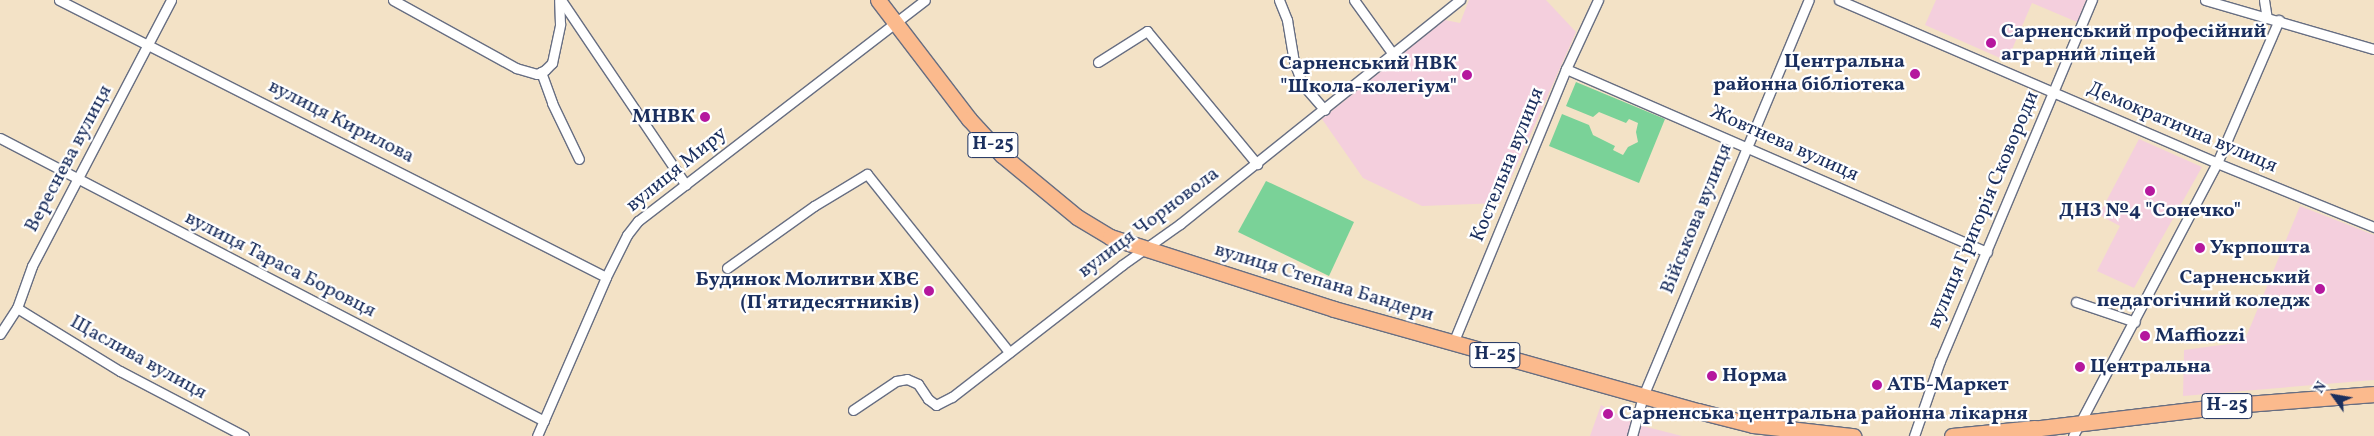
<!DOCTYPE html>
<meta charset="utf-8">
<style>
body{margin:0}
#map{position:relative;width:2374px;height:436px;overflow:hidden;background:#f3e2c6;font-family:Vollkorn,serif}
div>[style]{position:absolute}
.built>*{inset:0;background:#f4cfdd}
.green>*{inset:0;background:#7ad298}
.roads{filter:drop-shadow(1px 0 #676e82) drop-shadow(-1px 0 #676e82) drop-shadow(0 1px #676e82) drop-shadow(0 -1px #676e82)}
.minor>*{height:9px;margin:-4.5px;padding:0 4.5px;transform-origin:4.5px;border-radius:4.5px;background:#fff}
.primary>*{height:15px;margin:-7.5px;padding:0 7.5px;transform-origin:7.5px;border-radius:7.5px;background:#fbba8d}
.dots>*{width:14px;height:14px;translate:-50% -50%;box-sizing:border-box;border:2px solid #fff;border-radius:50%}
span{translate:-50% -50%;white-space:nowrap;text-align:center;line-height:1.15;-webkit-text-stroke:4.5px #fff;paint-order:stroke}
.shield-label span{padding:1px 4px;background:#fff;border:1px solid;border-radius:4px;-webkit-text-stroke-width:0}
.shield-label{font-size:19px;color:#1b2f5e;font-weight:700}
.poi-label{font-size:20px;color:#1b2f5e;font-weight:700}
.left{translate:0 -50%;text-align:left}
.right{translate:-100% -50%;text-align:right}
.street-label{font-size:20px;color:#1b2f5e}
.north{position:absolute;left:2309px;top:371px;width:50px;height:50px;-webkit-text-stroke:4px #fff;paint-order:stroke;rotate:302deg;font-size:14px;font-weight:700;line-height:20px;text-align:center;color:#1b2f5e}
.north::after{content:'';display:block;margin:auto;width:18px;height:22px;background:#1b2f5e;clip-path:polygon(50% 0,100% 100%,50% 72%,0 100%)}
</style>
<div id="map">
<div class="built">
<div style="clip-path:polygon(1469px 0,1546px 0,1576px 32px,1500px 203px,1422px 206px,1363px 178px,1322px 119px,1445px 20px,1460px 23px)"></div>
<div style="clip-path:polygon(1936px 0,2086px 0,2077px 22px,2032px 3px,2007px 61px,1925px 25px)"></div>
<div style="clip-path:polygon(2139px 139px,2202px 167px,2134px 288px,2097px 271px,2120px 226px,2099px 215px)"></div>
<div style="clip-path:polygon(2300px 206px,2374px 235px,2374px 380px,2183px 396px,2184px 350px,2244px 342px)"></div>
<div style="clip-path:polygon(1601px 405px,1635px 424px,1682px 436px,1590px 436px)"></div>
</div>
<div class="green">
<div style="clip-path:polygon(1576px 82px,1665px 119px,1639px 183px,1549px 146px,1562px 114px,1589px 125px,1593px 135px,1615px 146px,1613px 150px,1623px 155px,1628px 147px,1638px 142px,1636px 132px,1638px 123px,1629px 119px,1626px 123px,1599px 112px,1593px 117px,1566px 106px)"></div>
<div style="clip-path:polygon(1266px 181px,1354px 222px,1329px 276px,1238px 232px)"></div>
</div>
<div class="roads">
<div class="minor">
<div style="left:59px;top:0;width:613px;rotate:26.86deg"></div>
<div style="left:393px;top:0;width:141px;rotate:28.9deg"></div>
<div style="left:516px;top:68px;width:22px;rotate:16deg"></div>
<div style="left:537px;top:74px;width:9px;rotate:-27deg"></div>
<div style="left:545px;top:70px;width:10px;rotate:-45deg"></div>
<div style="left:552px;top:63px;width:40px;rotate:-78deg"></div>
<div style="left:560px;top:24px;width:24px;rotate:-92deg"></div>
<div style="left:561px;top:0;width:223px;rotate:56deg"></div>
<div style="left:1279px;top:0;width:22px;rotate:68deg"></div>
<div style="left:1287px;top:20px;width:43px;rotate:80.5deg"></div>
<div style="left:1294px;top:62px;width:25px;rotate:69deg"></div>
<div style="left:1303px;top:85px;width:33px;rotate:49deg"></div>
<div style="left:1354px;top:0;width:67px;rotate:54.2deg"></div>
<div style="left:1839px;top:0;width:412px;rotate:23.3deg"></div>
<div style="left:2217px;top:163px;width:170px;rotate:22.2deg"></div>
<div style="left:2205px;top:0;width:176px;rotate:16.2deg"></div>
<div style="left:2264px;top:0;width:18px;rotate:81deg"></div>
<div style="left:1098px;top:62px;width:58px;rotate:-32.3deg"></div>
<div style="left:1147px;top:31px;width:173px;rotate:50.4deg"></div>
<div style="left:1566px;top:69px;width:459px;rotate:23.5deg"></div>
<div style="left:541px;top:72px;width:33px;rotate:70deg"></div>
<div style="left:552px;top:103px;width:62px;rotate:64.3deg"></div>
<div style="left:0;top:138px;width:613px;rotate:27.48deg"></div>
<div style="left:727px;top:268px;width:107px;rotate:-35.5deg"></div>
<div style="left:814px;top:206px;width:62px;rotate:-31.1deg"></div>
<div style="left:867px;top:174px;width:228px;rotate:51.4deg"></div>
<div style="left:2076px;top:302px;width:62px;rotate:18.7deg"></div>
<div style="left:17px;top:308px;width:121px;rotate:31.5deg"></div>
<div style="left:120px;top:371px;width:140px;rotate:27.7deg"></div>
<div style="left:0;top:334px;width:31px;rotate:-57deg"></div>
<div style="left:17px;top:308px;width:45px;rotate:-70.3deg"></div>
<div style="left:32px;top:266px;width:300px;rotate:-62.4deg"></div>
<div style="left:1453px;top:343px;width:296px;rotate:-67.6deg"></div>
<div style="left:1566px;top:69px;width:76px;rotate:-65.1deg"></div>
<div style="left:853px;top:410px;width:52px;rotate:-34deg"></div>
<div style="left:896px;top:381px;width:11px;rotate:-10deg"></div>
<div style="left:907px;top:379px;width:12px;rotate:24deg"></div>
<div style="left:918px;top:384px;width:18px;rotate:56deg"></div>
<div style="left:928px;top:399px;width:10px;rotate:37deg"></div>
<div style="left:936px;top:405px;width:18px;rotate:-27deg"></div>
<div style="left:952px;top:397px;width:215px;rotate:-37.8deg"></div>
<div style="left:1122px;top:265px;width:71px;rotate:-35.3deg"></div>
<div style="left:1180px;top:224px;width:359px;rotate:-38.7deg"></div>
<div style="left:537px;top:436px;width:173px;rotate:-66.5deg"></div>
<div style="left:606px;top:277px;width:47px;rotate:-63.4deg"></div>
<div style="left:627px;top:235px;width:18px;rotate:-52deg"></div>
<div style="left:638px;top:221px;width:362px;rotate:-37.6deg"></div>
<div style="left:1632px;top:436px;width:41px;rotate:-74.6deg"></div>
<div style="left:1643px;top:396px;width:429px;rotate:-67.3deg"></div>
<div style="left:1914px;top:436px;width:79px;rotate:-70.9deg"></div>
<div style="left:1940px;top:361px;width:392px;rotate:-67.2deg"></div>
<div style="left:2073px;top:436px;width:309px;rotate:-62.2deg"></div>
<div style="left:2217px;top:163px;width:156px;rotate:-66.6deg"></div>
</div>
<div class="primary">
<div style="left:878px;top:0;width:150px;rotate:52.6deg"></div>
<div style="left:969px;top:119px;width:49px;rotate:47.5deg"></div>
<div style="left:1002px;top:155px;width:97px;rotate:39.6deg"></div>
<div style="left:1077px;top:217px;width:39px;rotate:31deg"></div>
<div style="left:1110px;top:237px;width:235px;rotate:17.8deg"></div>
<div style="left:1334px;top:309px;width:378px;rotate:15.7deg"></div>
<div style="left:1698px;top:411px;width:57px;rotate:14.3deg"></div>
<div style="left:1753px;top:425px;width:101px;rotate:6.3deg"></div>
<div style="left:2032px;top:429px;width:203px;rotate:-6.8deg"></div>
<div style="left:2234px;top:405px;width:140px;rotate:-4.5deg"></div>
<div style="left:1952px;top:436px;width:83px;rotate:-5.5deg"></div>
</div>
</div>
<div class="dots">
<div style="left:1991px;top:43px;background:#b5179e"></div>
<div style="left:1915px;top:74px;background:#b5179e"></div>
<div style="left:1467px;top:75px;background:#b5179e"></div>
<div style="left:705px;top:117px;background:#b5179e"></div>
<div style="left:2150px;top:191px;background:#b5179e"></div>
<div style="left:2200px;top:248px;background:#b5179e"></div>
<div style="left:2320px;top:289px;background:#b5179e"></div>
<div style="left:929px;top:291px;background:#b5179e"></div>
<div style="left:2145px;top:336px;background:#b5179e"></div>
<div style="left:2080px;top:367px;background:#b5179e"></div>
<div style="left:1712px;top:376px;background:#b5179e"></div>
<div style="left:1877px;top:385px;background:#b5179e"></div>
<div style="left:1608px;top:414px;background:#b5179e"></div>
</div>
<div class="shield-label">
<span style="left:993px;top:145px">Н-25</span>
<span style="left:1495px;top:355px">Н-25</span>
<span style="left:2227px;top:406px">Н-25</span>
</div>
<div class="poi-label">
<span class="left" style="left:2001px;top:44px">Сарненський професійний<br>аграрний ліцей</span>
<span class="right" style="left:1905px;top:74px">Центральна<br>районна бібліотека</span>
<span class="right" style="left:1457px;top:76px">Сарненський НВК<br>"Школа-колегіум"</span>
<span class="right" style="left:695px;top:117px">МНВК</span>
<span style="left:2150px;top:211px">ДНЗ №4 "Сонечко"</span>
<span class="left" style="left:2210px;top:248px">Укрпошта</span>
<span class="right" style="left:2310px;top:290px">Сарненський<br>педагогічний коледж</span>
<span class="right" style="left:919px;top:292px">Будинок Молитви ХВЄ<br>(П'ятидесятників)</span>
<span class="left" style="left:2155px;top:336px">Maffiozzi</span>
<span class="left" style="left:2090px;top:367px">Центральна</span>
<span class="left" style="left:1722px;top:376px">Норма</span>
<span class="left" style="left:1887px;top:385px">АТБ-Маркет</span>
<span class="left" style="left:1619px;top:414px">Сарненська центральна районна лікарня</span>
</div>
<div class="street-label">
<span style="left:341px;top:122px;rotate:27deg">вулиця Кирилова</span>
<span style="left:2182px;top:128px;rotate:23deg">Демократична вулиця</span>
<span style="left:1784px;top:144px;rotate:24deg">Жовтнева вулиця</span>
<span style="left:69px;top:159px;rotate:-62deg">Вереснева вулиця</span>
<span style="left:1508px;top:165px;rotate:-68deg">Костельна вулиця</span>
<span style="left:677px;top:170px;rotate:-39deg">вулиця Миру</span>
<span style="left:1984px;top:210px;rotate:-67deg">вулиця Григорія Сковороди</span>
<span style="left:1697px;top:219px;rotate:-68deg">Військова вулиця</span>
<span style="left:1149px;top:223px;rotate:-37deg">вулиця Чорновола</span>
<span style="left:280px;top:265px;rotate:27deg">вулиця Тараса Боровця</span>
<span style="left:1324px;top:283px;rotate:17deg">вулиця Степана Бандери</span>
<span style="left:138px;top:358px;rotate:29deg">Щаслива вулиця</span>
</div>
<div class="north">N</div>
</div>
